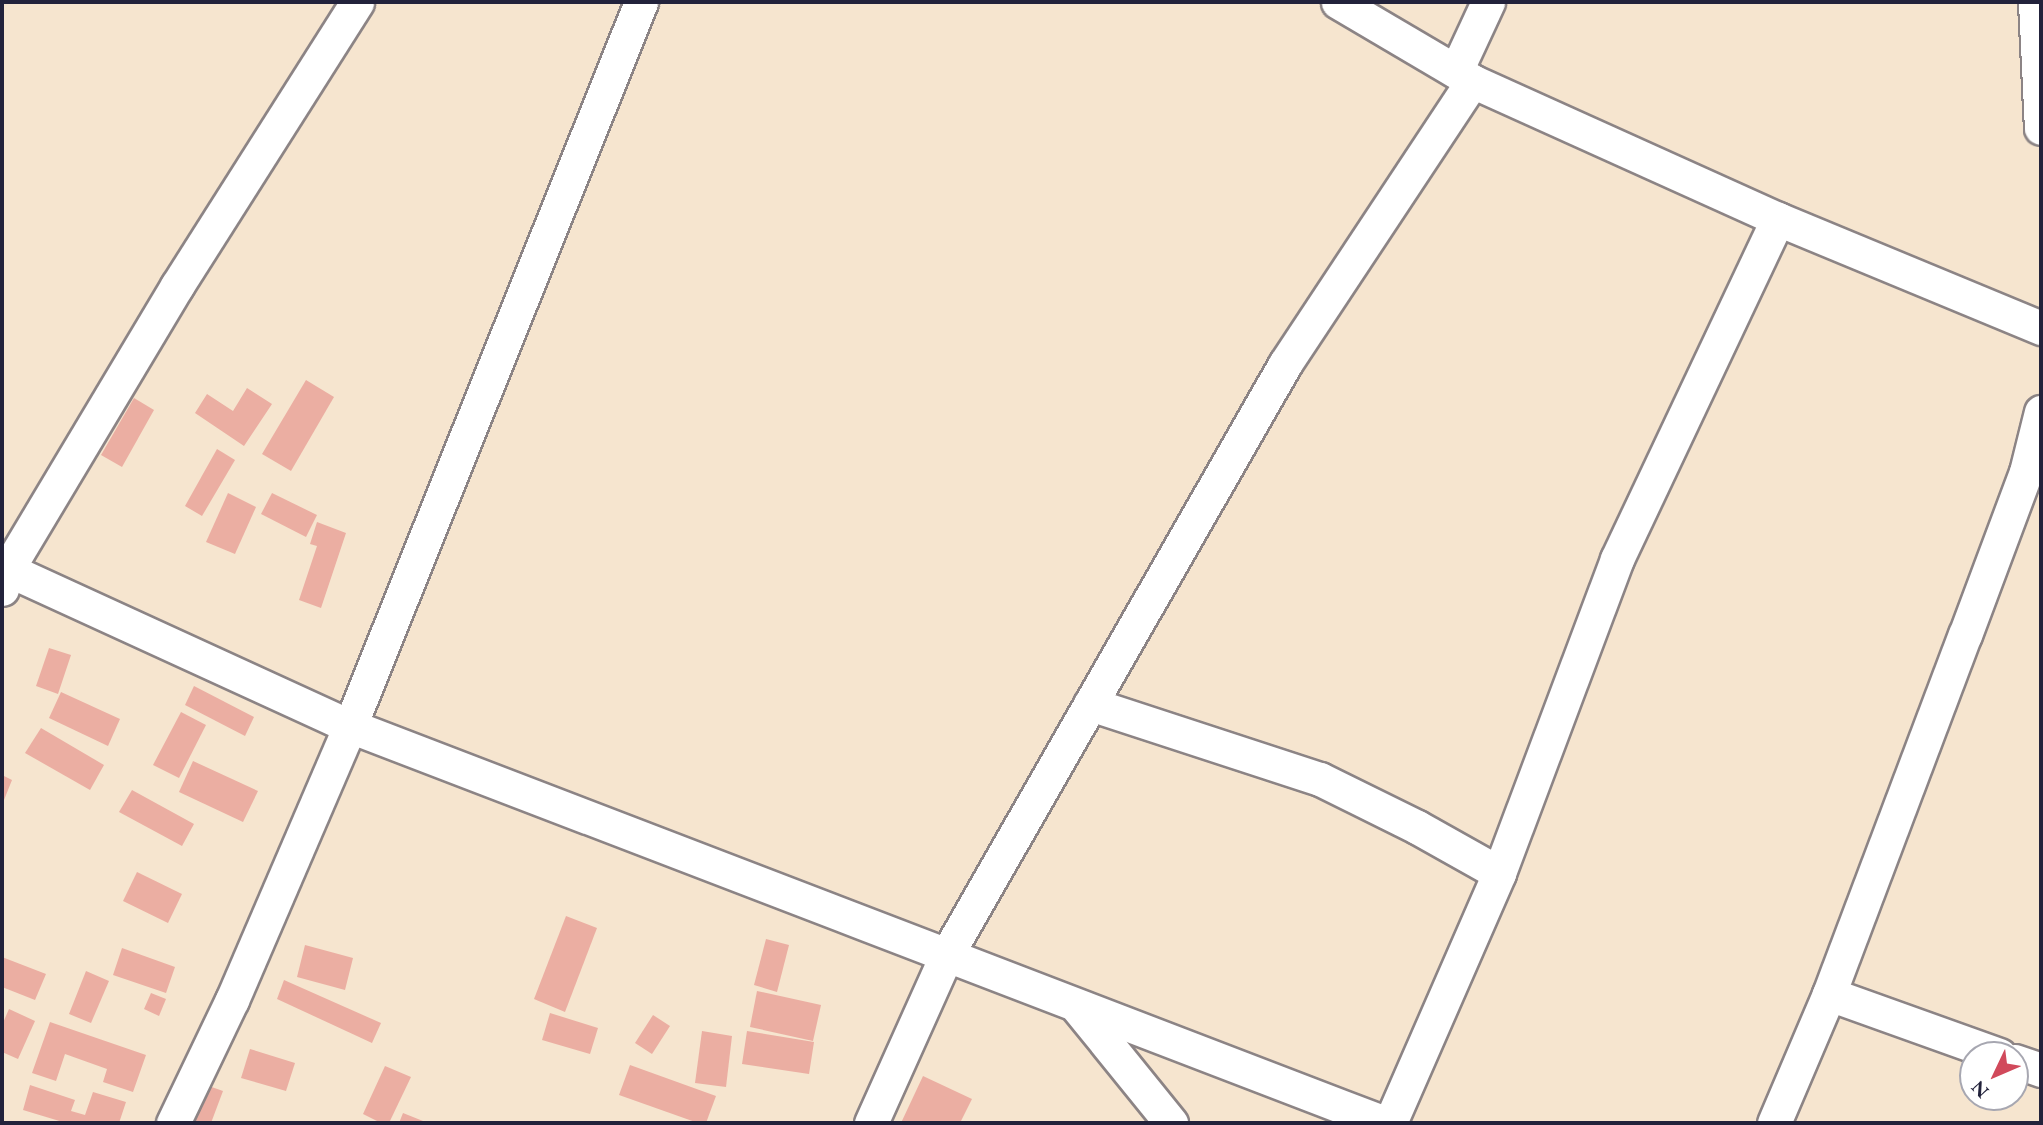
<!DOCTYPE html>
<style>
body{margin:0}
#map{position:relative;width:2043px;height:1125px;overflow:hidden;background:#f6e5cf;font-family:"EB Garamond",serif}
div>[style]{position:absolute}
.building>*{inset:0;background:#ebaea2}
.roads{filter:drop-shadow(2px 0 #8c8485) drop-shadow(-2px 0 #8c8485) drop-shadow(0 2px #8c8485) drop-shadow(0 -2px #8c8485)}
.street>*{height:33px;margin:-16.5px;padding:0 16.5px;transform-origin:16.5px;border-radius:16.5px;background:#fff}
span{translate:-50% -50%;white-space:nowrap;text-align:center;line-height:1.15;-webkit-text-stroke:7px #fff;paint-order:stroke}
.frame{position:absolute;inset:0;border:4px solid #22223b;pointer-events:none}
.north{position:absolute;left:1959px;top:1041px;width:70px;height:70px;box-sizing:border-box;background:#fff;border:2px solid #a7a7b1;border-radius:50%;rotate:226deg;font-size:19px;font-weight:700;line-height:28px;text-align:center;color:#22223b}
.north::after{content:'';display:block;margin:auto;width:24px;height:32px;background:#d1495b;clip-path:polygon(50% 0,100% 100%,50% 72%,0 100%)}
</style>
<div id="map">
<div class="building">
<div style="clip-path:polygon(306px 380px,334px 397px,291px 471px,262px 454px)"></div>
<div style="clip-path:polygon(247px 388px,272px 404px,244px 446px,195px 413px,207px 394px,233px 411px)"></div>
<div style="clip-path:polygon(134px 398px,154px 410px,122px 467px,101px 455px)"></div>
<div style="clip-path:polygon(217px 449px,235px 460px,202px 516px,185px 506px)"></div>
<div style="clip-path:polygon(228px 493px,256px 507px,235px 554px,206px 542px)"></div>
<div style="clip-path:polygon(272px 493px,317px 515px,306px 537px,261px 514px)"></div>
<div style="clip-path:polygon(317px 522px,346px 533px,321px 608px,299px 600px,317px 546px,310px 544px)"></div>
<div style="clip-path:polygon(49px 648px,71px 655px,58px 694px,36px 686px)"></div>
<div style="clip-path:polygon(194px 686px,254px 717px,245px 736px,185px 705px)"></div>
<div style="clip-path:polygon(61px 692px,120px 719px,108px 746px,49px 718px)"></div>
<div style="clip-path:polygon(181px 712px,206px 725px,179px 778px,153px 765px)"></div>
<div style="clip-path:polygon(41px 728px,104px 765px,90px 790px,25px 753px)"></div>
<div style="clip-path:polygon(193px 761px,258px 791px,243px 822px,179px 792px)"></div>
<div style="clip-path:polygon(2px 775px,12px 780px,2px 805px)"></div>
<div style="clip-path:polygon(132px 790px,194px 824px,182px 846px,119px 812px)"></div>
<div style="clip-path:polygon(137px 872px,182px 894px,168px 923px,123px 901px)"></div>
<div style="clip-path:polygon(566px 916px,597px 928px,565px 1012px,534px 999px)"></div>
<div style="clip-path:polygon(766px 939px,789px 945px,777px 992px,754px 985px)"></div>
<div style="clip-path:polygon(305px 945px,353px 958px,345px 990px,297px 977px)"></div>
<div style="clip-path:polygon(122px 948px,175px 967px,166px 993px,113px 975px)"></div>
<div style="clip-path:polygon(2px 957px,46px 974px,35px 1000px,2px 987px)"></div>
<div style="clip-path:polygon(86px 971px,109px 981px,91px 1023px,69px 1014px)"></div>
<div style="clip-path:polygon(284px 980px,381px 1023px,372px 1043px,277px 999px)"></div>
<div style="clip-path:polygon(757px 991px,821px 1005px,813px 1041px,750px 1027px)"></div>
<div style="clip-path:polygon(151px 993px,166px 999px,159px 1016px,144px 1009px)"></div>
<div style="clip-path:polygon(9px 1009px,35px 1021px,18px 1059px,2px 1052px,2px 1025px)"></div>
<div style="clip-path:polygon(550px 1013px,598px 1028px,590px 1054px,542px 1040px)"></div>
<div style="clip-path:polygon(653px 1015px,670px 1026px,652px 1054px,635px 1043px)"></div>
<div style="clip-path:polygon(50px 1022px,146px 1055px,133px 1092px,103px 1082px,107px 1069px,65px 1054px,56px 1081px,32px 1073px)"></div>
<div style="clip-path:polygon(702px 1031px,732px 1036px,726px 1087px,695px 1083px)"></div>
<div style="clip-path:polygon(747px 1031px,814px 1042px,809px 1074px,742px 1064px)"></div>
<div style="clip-path:polygon(250px 1049px,295px 1063px,286px 1091px,241px 1078px)"></div>
<div style="clip-path:polygon(630px 1065px,716px 1096px,706px 1123px,698px 1123px,619px 1095px)"></div>
<div style="clip-path:polygon(385px 1066px,411px 1077px,389px 1123px,381px 1123px,363px 1114px)"></div>
<div style="clip-path:polygon(923px 1076px,972px 1099px,960px 1123px,901px 1123px)"></div>
<div style="clip-path:polygon(203px 1084px,223px 1091px,211px 1123px,189px 1123px)"></div>
<div style="clip-path:polygon(30px 1085px,75px 1100px,71px 1111px,85px 1115px,93px 1092px,126px 1102px,119px 1123px,66px 1123px,23px 1110px)"></div>
<div style="clip-path:polygon(403px 1113px,428px 1123px,399px 1123px)"></div>
</div>
<div class="roads">
<div class="street">
<div style="left:1338px;top:2px;width:156px;rotate:30.5deg"></div>
<div style="left:1472px;top:81px;width:336px;rotate:24.3deg"></div>
<div style="left:1778px;top:219px;width:285px;rotate:22.5deg"></div>
<div style="left:2035px;top:2px;width:126px;rotate:87.3deg"></div>
<div style="left:1456px;top:71px;width:76px;rotate:-65.1deg"></div>
<div style="left:2px;top:567px;width:383px;rotate:24.6deg"></div>
<div style="left:350px;top:726px;width:1109px;rotate:20.99deg"></div>
<div style="left:2px;top:589px;width:20px;rotate:-75deg"></div>
<div style="left:7px;top:570px;width:331px;rotate:-59.1deg"></div>
<div style="left:177px;top:286px;width:336px;rotate:-57.6deg"></div>
<div style="left:1090px;top:704px;width:242px;rotate:18.1deg"></div>
<div style="left:1320px;top:779px;width:108px;rotate:26.3deg"></div>
<div style="left:1417px;top:827px;width:94px;rotate:29.3deg"></div>
<div style="left:1829px;top:994px;width:181px;rotate:19.7deg"></div>
<div style="left:1078px;top:1008px;width:148px;rotate:51deg"></div>
<div style="left:2015px;top:1061px;width:28px;rotate:19deg"></div>
<div style="left:173px;top:1123px;width:136px;rotate:-64.4deg"></div>
<div style="left:232px;top:1000px;width:298px;rotate:-66.7deg"></div>
<div style="left:350px;top:726px;width:780px;rotate:-68.1deg"></div>
<div style="left:871px;top:1123px;width:183px;rotate:-65.8deg"></div>
<div style="left:946px;top:956px;width:682px;rotate:-60.2deg"></div>
<div style="left:1285px;top:364px;width:339px;rotate:-56.5deg"></div>
<div style="left:1390px;top:1123px;width:273px;rotate:-66.4deg"></div>
<div style="left:1499px;top:873px;width:335px;rotate:-69.4deg"></div>
<div style="left:1617px;top:559px;width:376px;rotate:-64.7deg"></div>
<div style="left:1774px;top:1123px;width:140px;rotate:-66.9deg"></div>
<div style="left:1829px;top:994px;width:384px;rotate:-69.3deg"></div>
<div style="left:1965px;top:635px;width:174px;rotate:-69.5deg"></div>
<div style="left:2026px;top:472px;width:62px;rotate:-76deg"></div>
</div>
</div>
<div class="frame"></div>
<div class="north">N</div>
</div>
